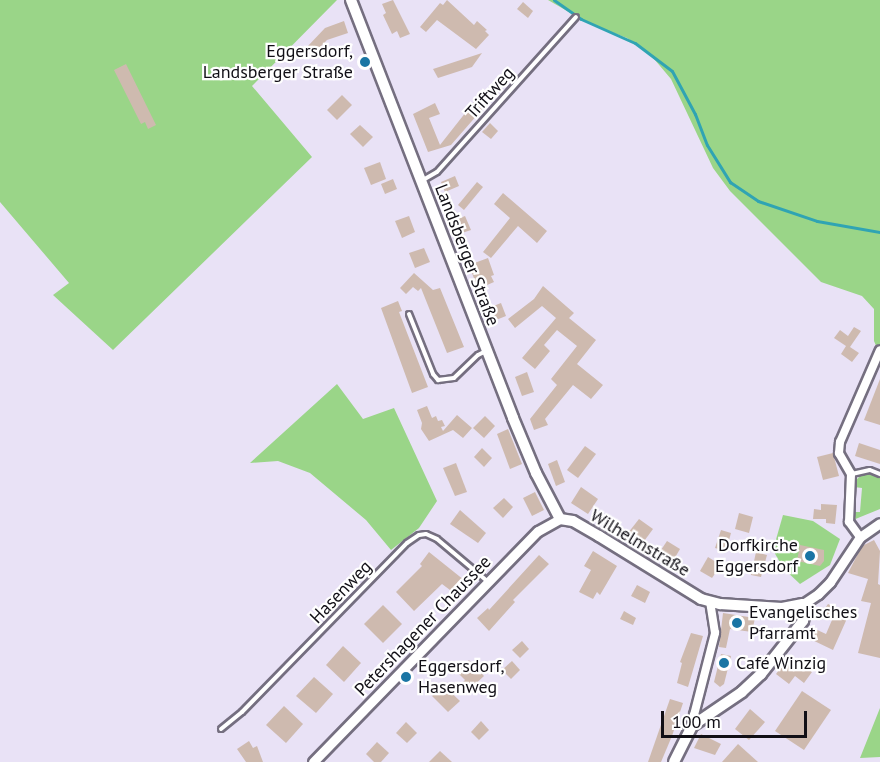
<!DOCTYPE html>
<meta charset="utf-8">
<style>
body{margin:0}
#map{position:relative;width:880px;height:762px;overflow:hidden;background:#e9e2f6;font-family:"PT Sans",sans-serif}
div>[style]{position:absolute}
.green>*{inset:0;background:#9ad588}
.stream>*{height:3px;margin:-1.5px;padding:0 1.5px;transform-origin:1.5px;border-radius:1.5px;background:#30a4b3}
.building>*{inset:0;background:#cebaaf}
.roads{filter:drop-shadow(2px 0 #756f80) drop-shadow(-2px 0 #756f80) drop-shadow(0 2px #756f80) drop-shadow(0 -2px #756f80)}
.service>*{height:4px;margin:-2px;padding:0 2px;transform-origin:2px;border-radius:2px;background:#fff}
.minor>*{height:8px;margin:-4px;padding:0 4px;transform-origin:4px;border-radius:4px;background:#fff}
.tertiary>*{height:9px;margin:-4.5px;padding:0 4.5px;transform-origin:4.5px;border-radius:4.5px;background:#fff}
.secondary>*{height:10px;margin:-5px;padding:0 5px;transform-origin:5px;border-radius:5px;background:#fff}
.dots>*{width:16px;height:16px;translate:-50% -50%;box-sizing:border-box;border:3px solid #fff;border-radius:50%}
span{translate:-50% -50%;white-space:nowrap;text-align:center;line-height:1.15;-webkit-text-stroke:4.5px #fff;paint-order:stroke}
.poi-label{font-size:18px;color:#110f16}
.right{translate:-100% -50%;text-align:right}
.left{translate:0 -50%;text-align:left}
.street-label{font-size:18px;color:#110f16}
.scale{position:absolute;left:661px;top:711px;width:146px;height:27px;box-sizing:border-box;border:3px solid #110f16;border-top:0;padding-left:8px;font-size:18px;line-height:21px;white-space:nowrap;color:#110f16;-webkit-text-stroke:4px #fff;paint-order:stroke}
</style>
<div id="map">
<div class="green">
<div style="clip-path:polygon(0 0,337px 0,252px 86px,312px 157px,113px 350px,53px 295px,69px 283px,0 202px)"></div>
<div style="clip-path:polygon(548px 0,880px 0,880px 355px,874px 341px,874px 309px,862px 296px,821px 282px,730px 191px,713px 168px,671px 79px,649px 53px,627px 38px,588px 23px)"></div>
<div style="clip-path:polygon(337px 384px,363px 419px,394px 408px,437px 501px,419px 528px,391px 550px,366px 520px,310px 473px,278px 461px,250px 463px)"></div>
<div style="clip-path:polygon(868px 473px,880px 476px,880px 509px,853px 520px,853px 512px,860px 512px,862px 488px,854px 487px,855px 481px,862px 474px)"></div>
<div style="clip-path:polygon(783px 515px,813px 521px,840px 539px,830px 565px,800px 584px,783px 568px,773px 550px)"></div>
<div style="clip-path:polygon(880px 708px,880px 757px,860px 758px)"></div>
</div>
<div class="stream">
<div style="left:554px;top:0;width:33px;rotate:35deg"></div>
<div style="left:581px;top:19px;width:59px;rotate:24deg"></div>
<div style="left:635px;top:43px;width:46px;rotate:37.1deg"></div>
<div style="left:672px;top:71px;width:49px;rotate:61.9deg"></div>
<div style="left:695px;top:114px;width:33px;rotate:69deg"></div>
<div style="left:707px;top:145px;width:44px;rotate:58.1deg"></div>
<div style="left:730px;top:182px;width:34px;rotate:34deg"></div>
<div style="left:758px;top:201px;width:62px;rotate:18.7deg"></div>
<div style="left:817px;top:221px;width:64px;rotate:9.9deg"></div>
</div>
<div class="building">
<div style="clip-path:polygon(393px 0,410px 34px,400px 38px,397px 31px,392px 34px,383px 15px,386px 13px,382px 4px)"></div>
<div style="clip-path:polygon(447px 0,474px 25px,477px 21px,487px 30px,485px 31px,489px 35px,476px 49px,437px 20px,426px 32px,420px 27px,440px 3px,443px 5px)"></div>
<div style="clip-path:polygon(523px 2px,533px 11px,528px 18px,517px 9px)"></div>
<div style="clip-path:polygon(344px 21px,348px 33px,327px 40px,313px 54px,307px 47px,325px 28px)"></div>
<div style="clip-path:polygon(482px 53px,472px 67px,438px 78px,433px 69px)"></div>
<div style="clip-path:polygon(126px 64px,156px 125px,148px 129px,145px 122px,141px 124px,114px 70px)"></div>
<div style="clip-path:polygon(342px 95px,352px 105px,337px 120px,327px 110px)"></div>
<div style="clip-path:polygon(477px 98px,485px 106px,451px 145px,428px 152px,413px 114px,435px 103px,440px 114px,429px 118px,440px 145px)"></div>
<div style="clip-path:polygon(490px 123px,498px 131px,491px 139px,482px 132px)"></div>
<div style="clip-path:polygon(360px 125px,373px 137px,363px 147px,350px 134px)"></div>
<div style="clip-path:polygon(380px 162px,386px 179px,371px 185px,364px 168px)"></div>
<div style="clip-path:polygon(455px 176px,459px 186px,445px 192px,441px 182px)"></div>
<div style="clip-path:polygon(393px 179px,397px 189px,385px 194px,381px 184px)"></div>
<div style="clip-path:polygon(477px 182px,483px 187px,464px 210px,458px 205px)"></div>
<div style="clip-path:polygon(503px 193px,547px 231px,537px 243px,518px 226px,491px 258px,483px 252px,510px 218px,494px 204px)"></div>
<div style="clip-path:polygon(409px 216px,415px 232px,402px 238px,395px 221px)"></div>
<div style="clip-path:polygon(465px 216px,471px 230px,456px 235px,451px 222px)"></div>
<div style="clip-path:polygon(424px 248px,430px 262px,415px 268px,409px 253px)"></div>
<div style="clip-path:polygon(488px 258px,494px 275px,491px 276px,494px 282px,478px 289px,469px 265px)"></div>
<div style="clip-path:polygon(414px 273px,433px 290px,440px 288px,464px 347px,447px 353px,421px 288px,418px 291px,413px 287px,406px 294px,400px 288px)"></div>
<div style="clip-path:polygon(543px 286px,574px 313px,569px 318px,596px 340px,577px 364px,603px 385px,591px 399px,573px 385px,545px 419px,548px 425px,534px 430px,530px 419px,557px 385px,551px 379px,577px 346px,557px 330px,544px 345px,550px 351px,535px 369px,522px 358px,556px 318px,542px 306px,515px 328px,508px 319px,534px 299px)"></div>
<div style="clip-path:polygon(398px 301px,402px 311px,399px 312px,428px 387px,412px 393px,381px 308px)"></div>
<div style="clip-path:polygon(501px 303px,506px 316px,491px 322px,486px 309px)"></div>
<div style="clip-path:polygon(854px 327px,861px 331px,850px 347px,859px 353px,852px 362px,841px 354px,846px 346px,834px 338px,840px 330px,848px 336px)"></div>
<div style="clip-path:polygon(527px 372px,534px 392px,522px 396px,515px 377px)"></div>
<div style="clip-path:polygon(880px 379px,880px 425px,864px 420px)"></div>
<div style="clip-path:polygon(427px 406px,432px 418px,436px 416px,438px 421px,442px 420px,445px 426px,441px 427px,443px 431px,457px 415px,472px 428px,463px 438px,453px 430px,429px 441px,421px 429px,422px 423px,417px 410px)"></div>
<div style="clip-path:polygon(485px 416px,495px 426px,484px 438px,473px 428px)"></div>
<div style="clip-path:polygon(508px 429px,522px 464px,510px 469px,497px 434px)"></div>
<div style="clip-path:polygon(859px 443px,880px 450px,880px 464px,855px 456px)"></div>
<div style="clip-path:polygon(585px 446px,596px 454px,578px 478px,567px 470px)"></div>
<div style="clip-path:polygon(482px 448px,492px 458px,484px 467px,474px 457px)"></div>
<div style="clip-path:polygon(833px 453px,839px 476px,823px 480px,817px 457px)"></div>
<div style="clip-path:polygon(557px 460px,565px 482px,556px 486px,548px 464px)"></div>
<div style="clip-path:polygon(456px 463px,467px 492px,455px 496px,443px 468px)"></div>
<div style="clip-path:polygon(581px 487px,598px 499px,588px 514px,571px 503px)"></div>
<div style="clip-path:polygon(535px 492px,544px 510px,532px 516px,523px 498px)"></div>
<div style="clip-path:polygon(504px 498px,513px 507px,503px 518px,493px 508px)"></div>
<div style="clip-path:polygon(821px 504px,837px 505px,835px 524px,826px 523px,826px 519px,813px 519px,814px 509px,821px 510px)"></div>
<div style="clip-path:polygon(460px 510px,486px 533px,478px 543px,450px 524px)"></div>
<div style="clip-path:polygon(739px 513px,753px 517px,749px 533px,735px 529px)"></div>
<div style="clip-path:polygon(639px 519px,653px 529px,642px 544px,628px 533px)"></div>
<div style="clip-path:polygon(721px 530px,731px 533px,726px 551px,715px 548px)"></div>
<div style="clip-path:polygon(874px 540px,880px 551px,878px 584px,880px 585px,880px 658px,858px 653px,871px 603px,861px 601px,868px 579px,848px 573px,862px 546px)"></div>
<div style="clip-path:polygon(667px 541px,680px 549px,673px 561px,659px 553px)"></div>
<div style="clip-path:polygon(800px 545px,824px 550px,824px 561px,820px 566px,797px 561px)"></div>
<div style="clip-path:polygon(593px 551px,617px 566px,600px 595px,597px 592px,593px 599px,579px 592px,591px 570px,584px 566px)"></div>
<div style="clip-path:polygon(429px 552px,464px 580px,454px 593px,442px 584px,414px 611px,396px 592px,422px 566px,420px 564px)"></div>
<div style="clip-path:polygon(756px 552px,767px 555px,761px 577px,751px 575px)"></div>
<div style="clip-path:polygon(539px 555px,549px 564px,513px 600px,515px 602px,489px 631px,477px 618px,488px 608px,489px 610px)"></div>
<div style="clip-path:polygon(708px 557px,721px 565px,712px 578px,700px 571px)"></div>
<div style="clip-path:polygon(637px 585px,650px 592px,645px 603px,631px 596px)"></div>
<div style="clip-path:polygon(828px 604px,849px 614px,833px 650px,806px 637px,813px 628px,826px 634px,832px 620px,821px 614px)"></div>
<div style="clip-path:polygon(383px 605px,402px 624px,383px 643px,364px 624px)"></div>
<div style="clip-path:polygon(624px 611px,636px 618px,633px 625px,620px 619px)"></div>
<div style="clip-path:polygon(723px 613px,755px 618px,752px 632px,730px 629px,726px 648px,719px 647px)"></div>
<div style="clip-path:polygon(691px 633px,703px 636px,688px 687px,677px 683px,682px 663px,680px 662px)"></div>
<div style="clip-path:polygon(522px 641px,529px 649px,520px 658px,512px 650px)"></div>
<div style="clip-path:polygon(343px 646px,361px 663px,344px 682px,326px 665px)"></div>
<div style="clip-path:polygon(721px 654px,731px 656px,724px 684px,720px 687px,714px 682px)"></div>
<div style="clip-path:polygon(790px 655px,812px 672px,804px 683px,795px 676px,789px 684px,776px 674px)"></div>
<div style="clip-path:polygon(469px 660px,484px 676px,469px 690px,462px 683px,465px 680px,457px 672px)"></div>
<div style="clip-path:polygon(512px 661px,520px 670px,511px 679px,502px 670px)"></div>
<div style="clip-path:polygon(314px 677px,333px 694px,316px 713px,296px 696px)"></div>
<div style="clip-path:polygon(443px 685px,460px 701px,448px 712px,432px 696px)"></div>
<div style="clip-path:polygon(802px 691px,831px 710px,804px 750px,775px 731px)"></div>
<div style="clip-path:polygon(670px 699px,683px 703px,672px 736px,661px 762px,648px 762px)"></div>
<div style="clip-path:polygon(284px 706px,303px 724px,286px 743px,266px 725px)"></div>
<div style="clip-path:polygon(750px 709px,765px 722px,749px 740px,735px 729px)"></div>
<div style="clip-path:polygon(481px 721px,489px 730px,479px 740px,471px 732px)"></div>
<div style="clip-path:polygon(406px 722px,417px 733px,407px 743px,396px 733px)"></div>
<div style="clip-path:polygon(701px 734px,721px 744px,715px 755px,694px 748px)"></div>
<div style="clip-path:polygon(249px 741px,253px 748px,257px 746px,263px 762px,246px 762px,237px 749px)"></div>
<div style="clip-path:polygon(377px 742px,389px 753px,381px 762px,374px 762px,366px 754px)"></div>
<div style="clip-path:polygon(738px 744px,758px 762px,722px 762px)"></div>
<div style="clip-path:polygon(440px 751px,452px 762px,429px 762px)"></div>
</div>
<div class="roads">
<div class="service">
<div style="left:423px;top:180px;width:16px;rotate:-30deg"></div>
<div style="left:437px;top:172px;width:208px;rotate:-48.1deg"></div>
<div style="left:409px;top:314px;width:65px;rotate:68.2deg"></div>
<div style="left:433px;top:374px;width:8px;rotate:50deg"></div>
<div style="left:438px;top:380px;width:16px;rotate:-7deg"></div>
<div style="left:454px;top:378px;width:33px;rotate:-44deg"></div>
<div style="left:478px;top:355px;width:9px;rotate:-27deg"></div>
<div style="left:852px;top:474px;width:18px;rotate:-13deg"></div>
<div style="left:870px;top:470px;width:11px;rotate:22deg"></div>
<div style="left:221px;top:729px;width:27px;rotate:-39deg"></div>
<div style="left:242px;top:712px;width:236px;rotate:-45.7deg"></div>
<div style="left:407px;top:543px;width:14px;rotate:-34deg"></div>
<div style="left:419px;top:535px;width:7px;rotate:-8deg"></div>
<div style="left:426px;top:534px;width:12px;rotate:24deg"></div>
<div style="left:437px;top:539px;width:65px;rotate:40deg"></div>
</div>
<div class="minor">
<div style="left:860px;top:537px;width:19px;rotate:-126deg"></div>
<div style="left:849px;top:522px;width:48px;rotate:-87.6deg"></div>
<div style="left:851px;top:474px;width:24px;rotate:-120deg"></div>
<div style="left:839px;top:453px;width:11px;rotate:-85deg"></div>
<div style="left:840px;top:442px;width:100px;rotate:-66.5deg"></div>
<div style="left:698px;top:722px;width:8px;rotate:-120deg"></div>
<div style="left:694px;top:715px;width:85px;rotate:-75.6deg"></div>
<div style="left:715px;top:633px;width:31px;rotate:-99deg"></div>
</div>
<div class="tertiary">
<div style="left:803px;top:604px;width:18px;rotate:-34deg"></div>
<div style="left:818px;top:594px;width:17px;rotate:-45deg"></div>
<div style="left:830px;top:582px;width:54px;rotate:-56.3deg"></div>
<div style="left:860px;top:537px;width:24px;rotate:-35deg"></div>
<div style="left:313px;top:762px;width:322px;rotate:-45.8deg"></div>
<div style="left:538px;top:531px;width:25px;rotate:-29deg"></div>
</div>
<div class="secondary">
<div style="left:351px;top:0;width:448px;rotate:68.8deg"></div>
<div style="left:513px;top:418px;width:60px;rotate:67.3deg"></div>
<div style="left:536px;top:473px;width:52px;rotate:62.4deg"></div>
<div style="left:560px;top:519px;width:13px;rotate:9deg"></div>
<div style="left:573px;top:521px;width:30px;rotate:30deg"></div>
<div style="left:599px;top:536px;width:120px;rotate:31.7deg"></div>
<div style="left:701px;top:599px;width:20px;rotate:15deg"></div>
<div style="left:720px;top:604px;width:62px;rotate:3.7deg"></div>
<div style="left:782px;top:608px;width:21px;rotate:-11deg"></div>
<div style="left:803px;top:604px;width:9px;rotate:77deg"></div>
<div style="left:805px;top:613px;width:8px;rotate:104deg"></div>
<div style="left:803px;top:621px;width:68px;rotate:128.4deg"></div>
<div style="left:761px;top:674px;width:26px;rotate:137deg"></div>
<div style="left:742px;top:692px;width:60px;rotate:145.8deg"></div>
<div style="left:692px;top:726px;width:40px;rotate:116.6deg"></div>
</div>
</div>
<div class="dots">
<div style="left:365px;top:62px;background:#1a75a4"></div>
<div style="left:810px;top:556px;background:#1a75a4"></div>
<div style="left:737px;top:623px;background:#1a75a4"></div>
<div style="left:724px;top:663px;background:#1a75a4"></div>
<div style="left:406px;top:677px;background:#1a75a4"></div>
</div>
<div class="poi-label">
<span class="right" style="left:353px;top:62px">Eggersdorf,<br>Landsberger Straße</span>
<span class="right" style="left:798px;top:556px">Dorfkirche<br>Eggersdorf</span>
<span class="left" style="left:749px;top:623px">Evangelisches<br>Pfarramt</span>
<span class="left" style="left:736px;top:663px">Café Winzig</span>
<span class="left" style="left:418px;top:677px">Eggersdorf,<br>Hasenweg</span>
</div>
<div class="street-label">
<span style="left:490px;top:93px;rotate:-48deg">Triftweg</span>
<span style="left:467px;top:255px;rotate:69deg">Landsberger Straße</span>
<span style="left:640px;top:543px;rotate:31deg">Wilhelmstraße</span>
<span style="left:341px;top:592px;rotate:-46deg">Hasenweg</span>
<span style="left:423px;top:626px;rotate:-46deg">Petershagener Chaussee</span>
</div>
<div class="scale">100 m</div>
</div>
